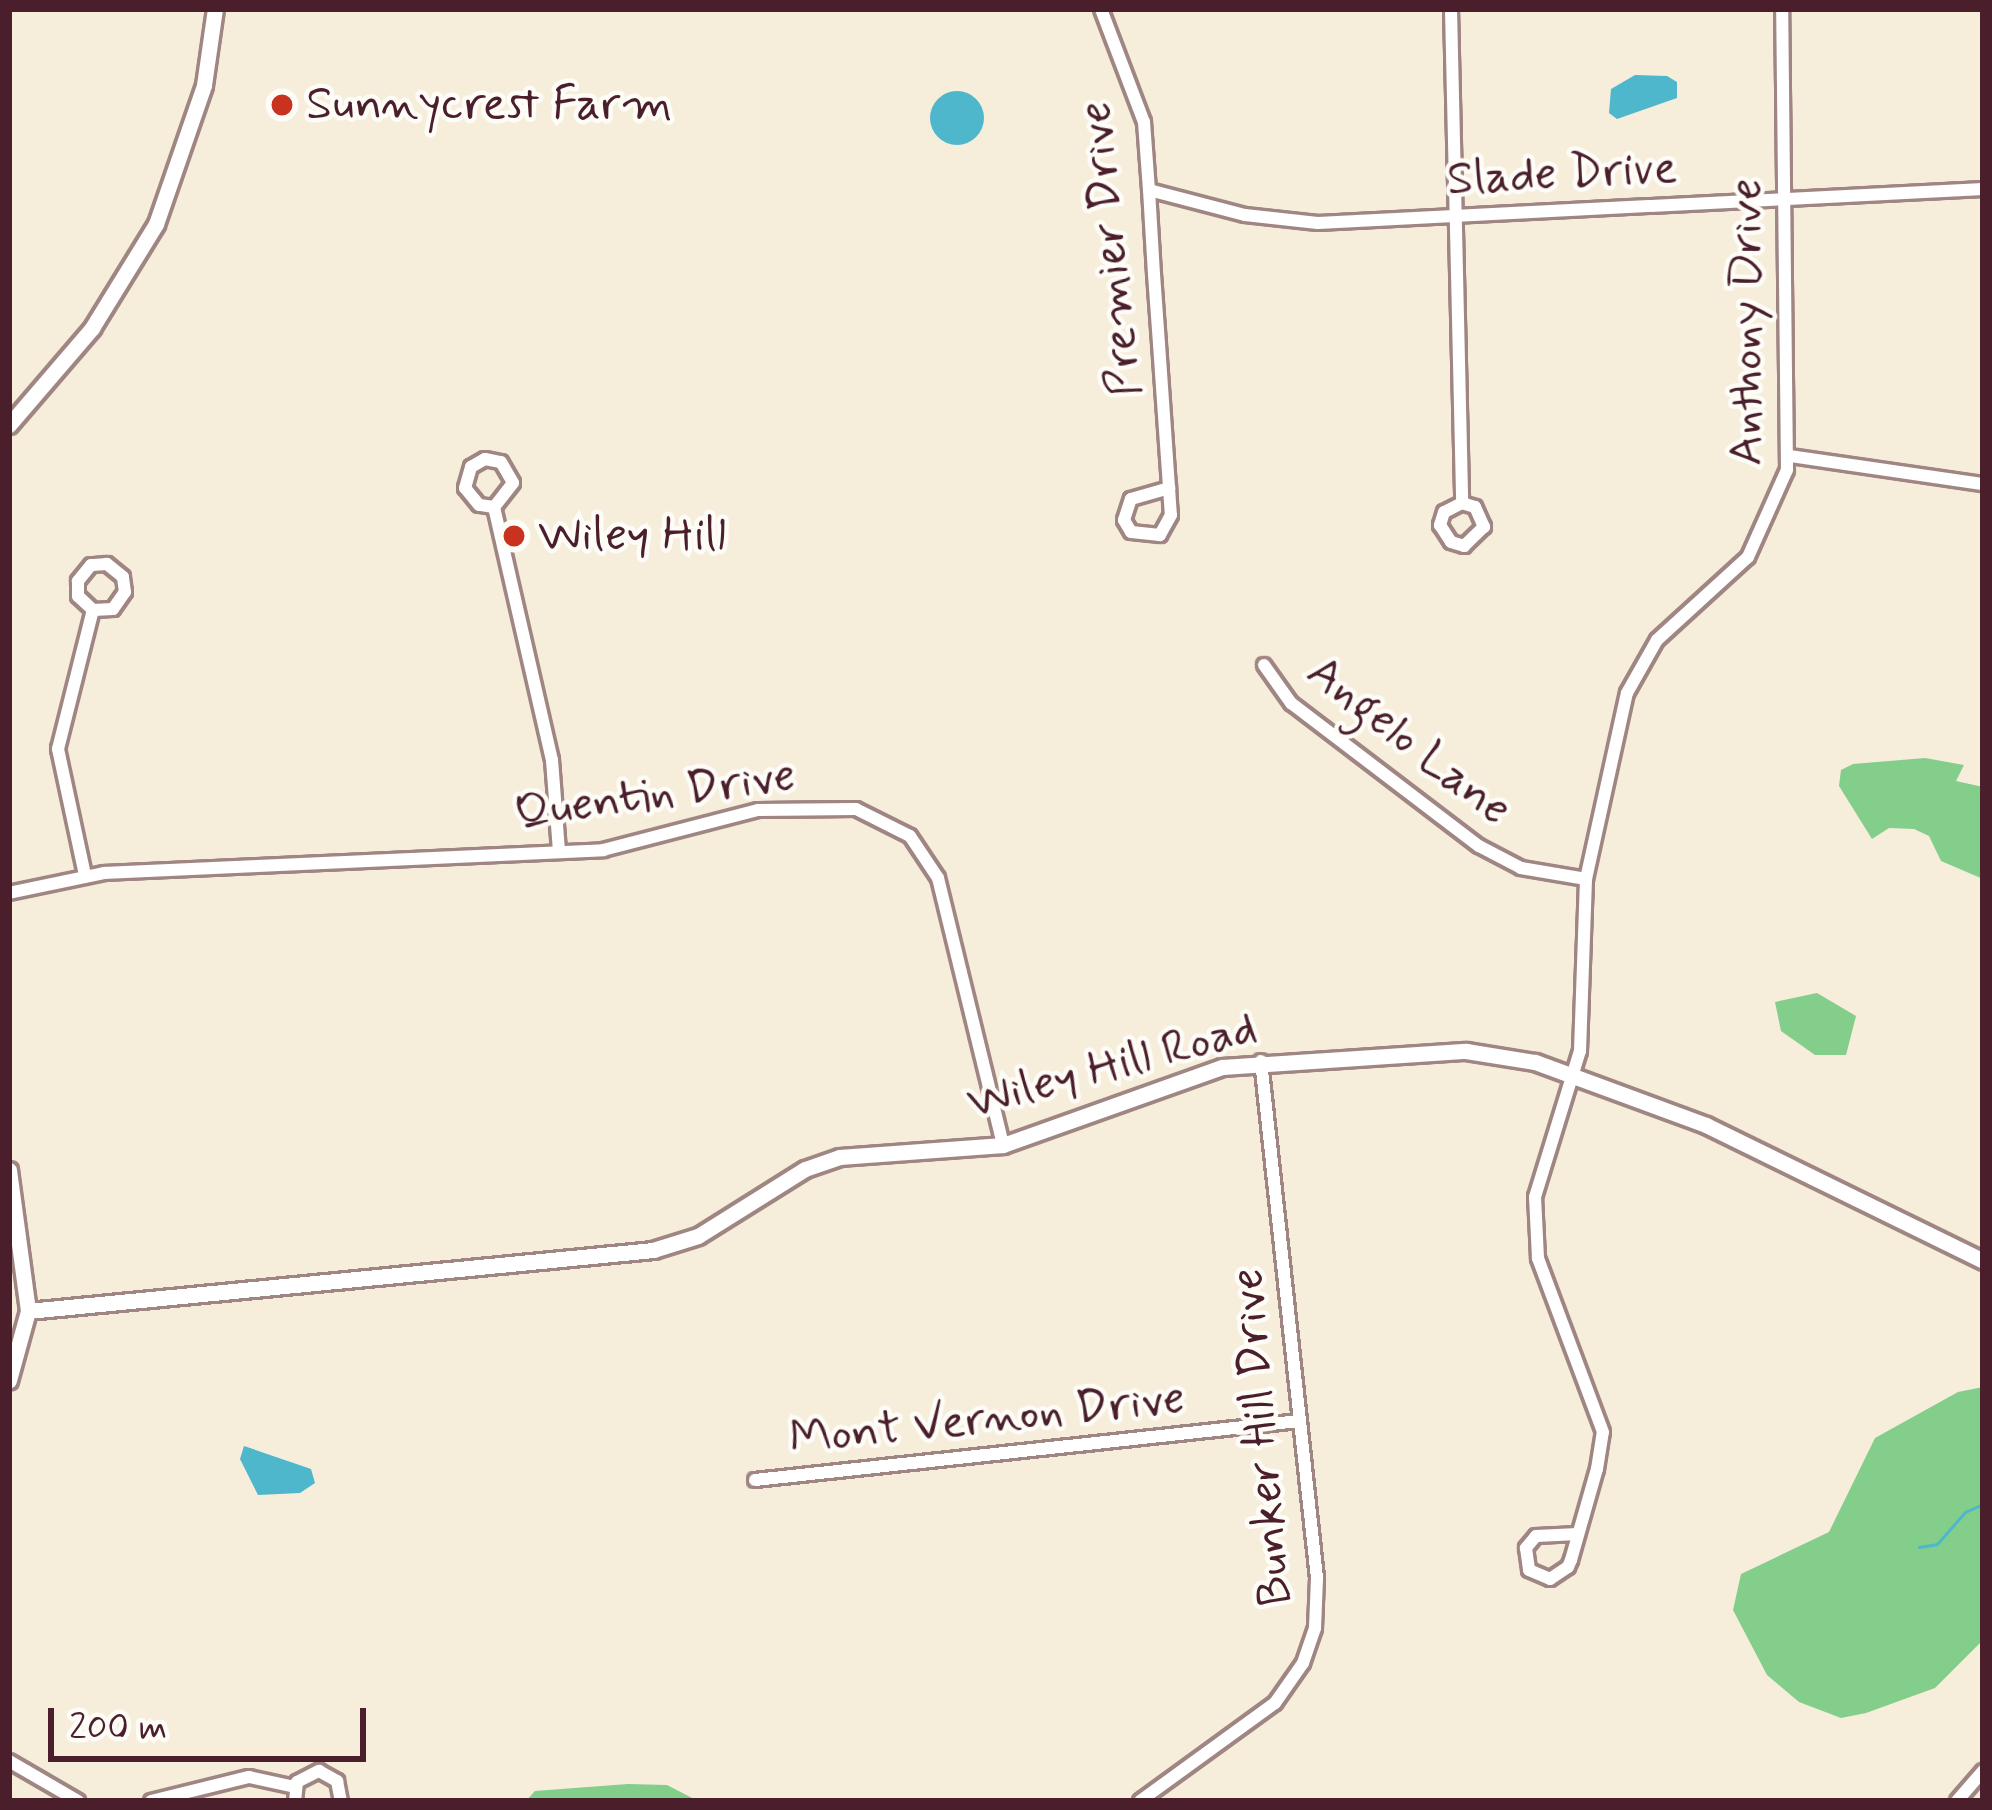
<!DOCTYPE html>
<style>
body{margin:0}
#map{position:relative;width:1992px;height:1810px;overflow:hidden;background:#f7eddb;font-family:Mynerve,sans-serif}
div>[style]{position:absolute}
.green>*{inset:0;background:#83ce8b}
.water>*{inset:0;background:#4eb7cc}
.round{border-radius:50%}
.stream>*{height:3px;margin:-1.5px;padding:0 1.5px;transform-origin:1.5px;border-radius:1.5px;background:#4eb7cc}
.roads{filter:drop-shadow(3px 0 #a08683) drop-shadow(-3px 0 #a08683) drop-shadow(0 3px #a08683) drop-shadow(0 -3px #a08683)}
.minor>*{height:12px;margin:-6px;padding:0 6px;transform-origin:6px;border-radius:6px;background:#fff}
.tertiary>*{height:15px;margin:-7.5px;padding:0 7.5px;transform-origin:7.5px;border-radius:7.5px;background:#fff}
.dots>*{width:33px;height:33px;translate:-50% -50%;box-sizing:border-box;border:6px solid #fdfcf7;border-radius:50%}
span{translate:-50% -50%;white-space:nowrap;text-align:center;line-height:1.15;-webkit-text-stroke:9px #fdfcf7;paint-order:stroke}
.poi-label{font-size:48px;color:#4a1f2b}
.left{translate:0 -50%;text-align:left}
.street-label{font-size:48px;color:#4a1f2b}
.frame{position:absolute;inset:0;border:12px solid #4a1f2b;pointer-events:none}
.scale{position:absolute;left:48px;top:1708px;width:318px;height:54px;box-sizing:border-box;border:6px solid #4a1f2b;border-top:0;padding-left:15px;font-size:36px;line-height:42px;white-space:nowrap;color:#4a1f2b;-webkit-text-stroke:9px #fdfcf7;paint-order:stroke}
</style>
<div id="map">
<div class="green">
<div style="clip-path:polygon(1925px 758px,1964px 765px,1956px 781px,1983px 787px,1983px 879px,1941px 861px,1929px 836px,1914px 829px,1889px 828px,1872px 839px,1839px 786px,1841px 770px,1853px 764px)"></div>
<div style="clip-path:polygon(1817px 993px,1856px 1016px,1846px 1055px,1815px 1055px,1781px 1031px,1775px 1002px)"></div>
<div style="clip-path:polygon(1983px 1387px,1983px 1640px,1935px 1688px,1866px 1713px,1841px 1718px,1799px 1702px,1767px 1675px,1733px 1610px,1741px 1574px,1829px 1532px,1875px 1438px,1958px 1392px)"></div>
<div style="clip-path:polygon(628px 1784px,667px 1785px,698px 1801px,526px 1801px,535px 1791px)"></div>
</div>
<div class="water">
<div style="clip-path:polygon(1635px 75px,1667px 76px,1677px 82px,1677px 98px,1617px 119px,1609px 113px,1611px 89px)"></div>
<div class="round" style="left:930px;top:91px;width:54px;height:54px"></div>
<div style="clip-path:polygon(244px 1446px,311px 1469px,315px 1483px,300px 1493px,258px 1495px,240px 1459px)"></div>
</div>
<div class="stream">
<div style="left:1919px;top:1547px;width:18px;rotate:-9deg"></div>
<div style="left:1937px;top:1544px;width:43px;rotate:-48.8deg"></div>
<div style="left:1965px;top:1512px;width:20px;rotate:-24deg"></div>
</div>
<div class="roads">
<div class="minor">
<div style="left:1101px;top:9px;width:121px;rotate:69.2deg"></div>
<div style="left:1144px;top:122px;width:68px;rotate:85.8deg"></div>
<div style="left:1149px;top:190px;width:84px;rotate:86.6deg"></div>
<div style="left:1154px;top:274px;width:70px;rotate:85.9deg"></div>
<div style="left:1159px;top:344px;width:144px;rotate:86deg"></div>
<div style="left:1169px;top:488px;width:27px;rotate:86deg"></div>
<div style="left:1171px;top:515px;width:23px;rotate:119deg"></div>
<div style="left:1160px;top:535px;width:29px;rotate:-174deg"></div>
<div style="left:1131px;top:532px;width:14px;rotate:-120deg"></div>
<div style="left:1124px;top:520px;width:22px;rotate:-72deg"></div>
<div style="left:1131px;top:499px;width:40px;rotate:-16deg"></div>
<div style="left:1451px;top:9px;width:494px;rotate:88.7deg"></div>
<div style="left:1462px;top:503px;width:20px;rotate:153deg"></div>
<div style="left:1444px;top:512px;width:14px;rotate:107deg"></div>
<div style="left:1440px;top:525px;width:20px;rotate:57deg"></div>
<div style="left:1451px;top:542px;width:14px;rotate:17deg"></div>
<div style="left:1464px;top:546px;width:28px;rotate:-44deg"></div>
<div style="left:1484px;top:527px;width:22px;rotate:-114deg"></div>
<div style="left:1475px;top:507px;width:14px;rotate:-163deg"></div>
<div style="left:1149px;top:190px;width:99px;rotate:14.6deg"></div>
<div style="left:1245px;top:215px;width:73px;rotate:6.3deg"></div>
<div style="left:1318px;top:223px;width:666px;rotate:-2.93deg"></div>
<div style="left:1790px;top:456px;width:195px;rotate:8.3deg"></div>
<div style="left:494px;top:507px;width:15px;rotate:-172deg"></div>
<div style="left:479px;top:505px;width:22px;rotate:-129deg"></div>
<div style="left:465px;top:488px;width:22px;rotate:-74deg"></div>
<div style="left:471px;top:467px;width:16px;rotate:-30deg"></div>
<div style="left:485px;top:459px;width:16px;rotate:11deg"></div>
<div style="left:501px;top:462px;width:24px;rotate:60deg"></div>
<div style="left:513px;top:483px;width:31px;rotate:128deg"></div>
<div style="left:494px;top:507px;width:260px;rotate:77.1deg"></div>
<div style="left:552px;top:760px;width:92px;rotate:85.6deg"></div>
<div style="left:1264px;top:665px;width:47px;rotate:54.6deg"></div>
<div style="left:1291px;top:703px;width:236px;rotate:37.3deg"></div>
<div style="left:1479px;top:846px;width:47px;rotate:27.6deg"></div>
<div style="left:1521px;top:868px;width:66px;rotate:9.6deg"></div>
<div style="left:85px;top:875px;width:129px;rotate:-102.1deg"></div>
<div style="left:58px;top:749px;width:143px;rotate:-75.9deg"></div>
<div style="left:93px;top:610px;width:20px;rotate:-3deg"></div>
<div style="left:113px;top:609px;width:21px;rotate:-55deg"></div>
<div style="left:125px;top:592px;width:15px;rotate:-98deg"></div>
<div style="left:123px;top:577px;width:21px;rotate:-141deg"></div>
<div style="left:107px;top:564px;width:16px;rotate:176deg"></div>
<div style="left:91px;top:565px;width:21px;rotate:129deg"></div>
<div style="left:78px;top:581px;width:15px;rotate:90deg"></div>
<div style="left:78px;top:596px;width:21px;rotate:43deg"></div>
<div style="left:9px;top:893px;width:97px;rotate:-11.9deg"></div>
<div style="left:104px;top:873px;width:500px;rotate:-2.6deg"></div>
<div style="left:603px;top:850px;width:160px;rotate:-14.5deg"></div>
<div style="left:758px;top:810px;width:98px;rotate:-0.6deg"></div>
<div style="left:856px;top:809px;width:60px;rotate:26.6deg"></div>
<div style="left:910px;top:836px;width:50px;rotate:56.3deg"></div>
<div style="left:938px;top:878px;width:275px;rotate:76.3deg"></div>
<div style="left:755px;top:1480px;width:547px;rotate:-6.19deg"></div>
<div style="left:1578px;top:1534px;width:42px;rotate:177.3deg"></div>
<div style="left:1536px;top:1536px;width:16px;rotate:130deg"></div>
<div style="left:1526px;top:1548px;width:22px;rotate:82deg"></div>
<div style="left:1529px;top:1570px;width:23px;rotate:23deg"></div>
<div style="left:1550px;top:1579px;width:22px;rotate:-34deg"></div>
<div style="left:1568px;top:1567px;width:8px;rotate:-67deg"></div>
<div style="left:1571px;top:1560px;width:95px;rotate:-74.1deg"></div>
<div style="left:1597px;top:1469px;width:37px;rotate:-81deg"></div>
<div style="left:1603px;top:1432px;width:186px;rotate:-110.5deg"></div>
<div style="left:1538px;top:1258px;width:61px;rotate:-92.8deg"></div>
<div style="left:1535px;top:1197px;width:153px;rotate:-72.9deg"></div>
<div style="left:1580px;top:1051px;width:172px;rotate:-88deg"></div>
<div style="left:1586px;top:879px;width:190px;rotate:-77.6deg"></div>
<div style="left:1627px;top:693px;width:61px;rotate:-60.5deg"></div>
<div style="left:1657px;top:640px;width:123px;rotate:-42.4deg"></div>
<div style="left:1748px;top:557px;width:95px;rotate:-65.9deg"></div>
<div style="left:1787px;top:470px;width:461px;rotate:-90.6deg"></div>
<div style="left:9px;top:1761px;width:80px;rotate:30.1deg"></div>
<div style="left:151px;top:1801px;width:101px;rotate:-13.8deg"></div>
<div style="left:249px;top:1777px;width:47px;rotate:12.3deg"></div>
<div style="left:295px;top:1801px;width:19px;rotate:-84deg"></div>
<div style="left:297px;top:1782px;width:25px;rotate:-27deg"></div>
<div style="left:319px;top:1771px;width:21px;rotate:29deg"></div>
<div style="left:337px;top:1781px;width:20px;rotate:79deg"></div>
<div style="left:1140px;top:1801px;width:167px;rotate:-36deg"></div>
<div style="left:1275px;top:1703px;width:49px;rotate:-55deg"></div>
<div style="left:1303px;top:1663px;width:37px;rotate:-71deg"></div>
<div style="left:1315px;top:1628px;width:50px;rotate:-87.7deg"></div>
<div style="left:1317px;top:1578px;width:520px;rotate:-96.18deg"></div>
<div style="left:1957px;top:1801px;width:40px;rotate:-49deg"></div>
</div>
<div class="tertiary">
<div style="left:9px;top:425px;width:128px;rotate:-49.4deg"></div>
<div style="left:92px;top:328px;width:122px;rotate:-58.4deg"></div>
<div style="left:156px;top:224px;width:147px;rotate:-70.9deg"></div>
<div style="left:204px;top:85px;width:77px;rotate:-81.8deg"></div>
<div style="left:9px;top:1170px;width:142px;rotate:82.3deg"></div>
<div style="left:28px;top:1311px;width:72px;rotate:105.4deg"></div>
<div style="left:28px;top:1311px;width:628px;rotate:-5.57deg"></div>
<div style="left:653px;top:1250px;width:47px;rotate:-17.3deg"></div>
<div style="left:698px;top:1236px;width:126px;rotate:-32.1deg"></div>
<div style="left:805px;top:1169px;width:37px;rotate:-19deg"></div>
<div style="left:840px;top:1157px;width:163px;rotate:-4.2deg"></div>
<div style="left:1003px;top:1145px;width:232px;rotate:-19.6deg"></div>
<div style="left:1222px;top:1067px;width:245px;rotate:-3.8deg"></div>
<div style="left:1466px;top:1051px;width:70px;rotate:9.1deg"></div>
<div style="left:1535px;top:1062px;width:182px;rotate:20.2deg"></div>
<div style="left:1706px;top:1125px;width:309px;rotate:26.1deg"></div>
</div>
</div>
<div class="dots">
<div style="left:282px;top:105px;background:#c8321e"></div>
<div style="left:514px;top:536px;background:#c8321e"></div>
</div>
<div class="poi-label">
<span class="left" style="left:306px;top:105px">Sunnycrest Farm</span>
<span class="left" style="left:538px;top:536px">Wiley Hill</span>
</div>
<div class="street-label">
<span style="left:1562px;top:174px;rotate:-3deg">Slade Drive</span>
<span style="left:1111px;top:249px;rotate:-96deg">Premier Drive</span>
<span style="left:1747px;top:322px;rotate:-90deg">Anthony Drive</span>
<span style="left:1409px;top:741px;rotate:38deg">Angelo Lane</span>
<span style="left:655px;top:795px;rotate:-8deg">Quentin Drive</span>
<span style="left:1112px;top:1066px;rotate:-15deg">Wiley Hill Road</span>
<span style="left:987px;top:1419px;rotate:-6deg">Mont Vernon Drive</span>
<span style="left:1262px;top:1437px;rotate:-95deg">Bunker Hill Drive</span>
</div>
<div class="frame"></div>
<div class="scale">200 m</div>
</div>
